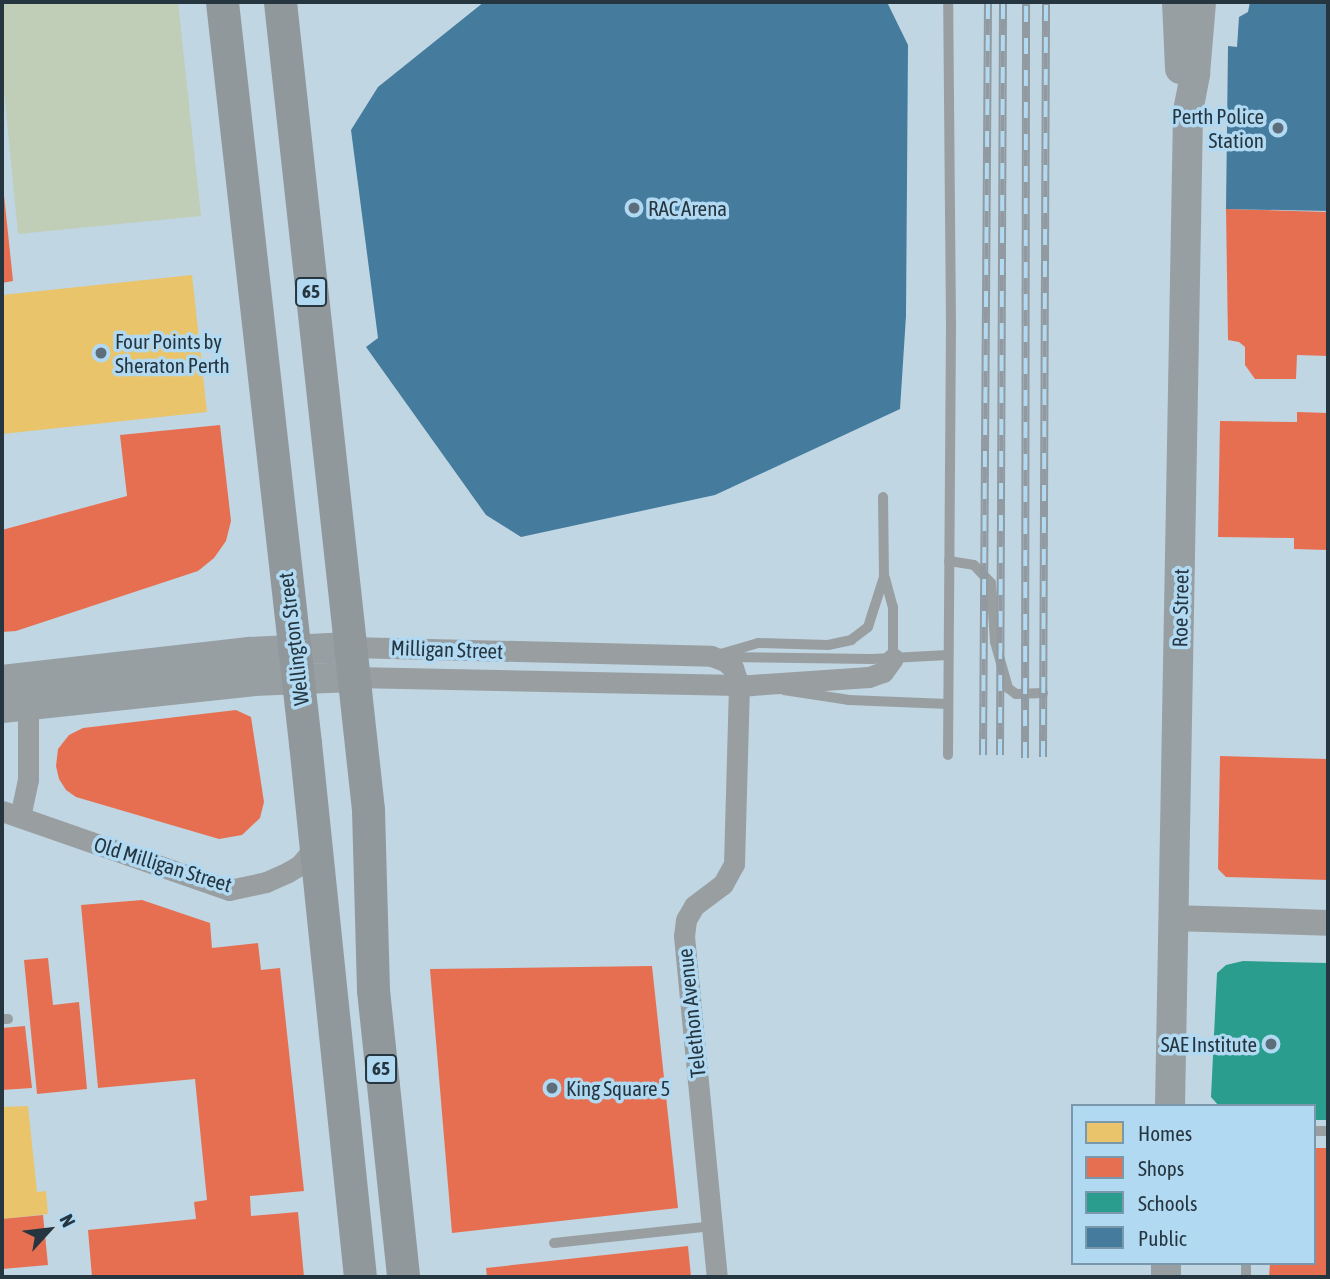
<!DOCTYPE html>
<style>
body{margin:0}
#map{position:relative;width:1330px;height:1279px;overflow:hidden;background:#c0d6e3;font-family:"Asap Condensed",sans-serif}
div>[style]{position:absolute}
.green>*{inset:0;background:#c0ceb8}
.homes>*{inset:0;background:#e9c46a}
.shops>*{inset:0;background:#e76f51}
.schools>*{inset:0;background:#2a9d8f}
.public>*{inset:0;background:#457b9d}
.service>*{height:10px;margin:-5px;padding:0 5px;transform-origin:5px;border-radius:5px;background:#999fa1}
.minor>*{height:21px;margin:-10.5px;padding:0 10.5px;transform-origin:10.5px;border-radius:10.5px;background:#999fa1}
.tertiary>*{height:26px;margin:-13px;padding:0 13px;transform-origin:13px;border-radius:13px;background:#999fa1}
.secondary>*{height:30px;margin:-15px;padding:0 15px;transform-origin:15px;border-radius:15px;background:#979fa2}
.primary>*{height:33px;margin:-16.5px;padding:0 16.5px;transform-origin:16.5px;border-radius:16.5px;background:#91989c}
.rail>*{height:8px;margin-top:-4px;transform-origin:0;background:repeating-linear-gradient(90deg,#b1d9f2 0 16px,#919aa1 0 32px);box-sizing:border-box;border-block:2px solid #919aa1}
.dots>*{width:19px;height:19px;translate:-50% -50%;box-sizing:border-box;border:4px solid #b1d9f2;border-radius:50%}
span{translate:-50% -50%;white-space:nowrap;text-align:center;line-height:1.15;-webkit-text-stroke:7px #b1d9f2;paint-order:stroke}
.shield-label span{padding:2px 5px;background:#b1d9f2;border:2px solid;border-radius:5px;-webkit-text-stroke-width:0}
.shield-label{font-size:19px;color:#263640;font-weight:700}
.poi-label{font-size:21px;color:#263640}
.right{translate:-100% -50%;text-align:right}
.left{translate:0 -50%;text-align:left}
.street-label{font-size:21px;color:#263640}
.frame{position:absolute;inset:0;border:4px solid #263640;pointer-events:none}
.legend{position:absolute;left:1071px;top:1104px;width:245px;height:161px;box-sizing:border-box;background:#b1d9f2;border:2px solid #7998ab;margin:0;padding:9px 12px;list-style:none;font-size:21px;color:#263640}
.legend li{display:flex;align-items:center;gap:14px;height:35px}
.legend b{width:35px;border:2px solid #7998ab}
.north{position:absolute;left:14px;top:1195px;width:70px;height:70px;-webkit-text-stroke:5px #b1d9f2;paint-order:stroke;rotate:63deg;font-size:19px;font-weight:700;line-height:28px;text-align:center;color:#263640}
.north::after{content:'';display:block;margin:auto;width:24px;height:32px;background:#263640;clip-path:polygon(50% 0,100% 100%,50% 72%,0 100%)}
</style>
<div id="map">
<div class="green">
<div style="clip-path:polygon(2px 2px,178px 2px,201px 216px,18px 234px,2px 70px)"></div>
</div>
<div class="homes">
<div style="clip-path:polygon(192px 275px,207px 412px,2px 434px,2px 295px)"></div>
<div style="clip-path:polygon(28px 1106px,37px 1192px,46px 1191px,48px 1214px,2px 1219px,2px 1107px)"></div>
</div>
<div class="shops">
<div style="clip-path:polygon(4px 195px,13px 281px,2px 283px,2px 196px)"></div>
<div style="clip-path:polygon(1226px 209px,1328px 212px,1328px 356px,1297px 355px,1296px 379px,1255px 379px,1245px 365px,1245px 347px,1239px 342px,1228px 340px)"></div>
<div style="clip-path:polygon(1297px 412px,1328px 413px,1328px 550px,1294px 549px,1294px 538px,1218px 537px,1220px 421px,1297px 422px)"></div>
<div style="clip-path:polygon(220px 425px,231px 521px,226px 541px,214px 558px,198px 571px,16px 631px,2px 632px,2px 530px,127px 496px,120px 435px)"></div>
<div style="clip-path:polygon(236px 710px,251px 717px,264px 802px,260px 818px,242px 835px,219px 839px,76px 797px,66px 790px,59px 779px,56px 766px,58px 749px,69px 735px,83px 728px)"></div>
<div style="clip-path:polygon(1220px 756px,1328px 759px,1328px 880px,1226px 877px,1218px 869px)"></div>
<div style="clip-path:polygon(142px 900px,210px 923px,212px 948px,258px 943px,261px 970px,280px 968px,304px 1191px,250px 1196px,251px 1216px,298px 1212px,304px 1277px,92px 1277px,88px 1230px,196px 1219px,194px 1202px,207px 1200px,195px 1079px,98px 1088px,81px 905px)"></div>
<div style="clip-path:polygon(48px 958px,53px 1005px,79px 1002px,87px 1089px,37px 1094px,24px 960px)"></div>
<div style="clip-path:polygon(652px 966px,678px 1208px,452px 1233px,430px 969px)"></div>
<div style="clip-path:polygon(25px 1026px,32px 1088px,2px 1090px,2px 1028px)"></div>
<div style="clip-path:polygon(1314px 1148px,1328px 1148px,1328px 1277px,1269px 1277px,1270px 1263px,1314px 1263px)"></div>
<div style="clip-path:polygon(43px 1215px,48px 1265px,2px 1269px,2px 1219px)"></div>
<div style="clip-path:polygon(688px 1246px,691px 1277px,487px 1277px,486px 1268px)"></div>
</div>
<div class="schools">
<div style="clip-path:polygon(1243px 961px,1328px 963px,1328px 1120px,1314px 1120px,1314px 1106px,1219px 1106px,1211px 1097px,1217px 973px,1226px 965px)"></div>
</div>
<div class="public">
<div style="clip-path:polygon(484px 2px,887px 2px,908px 45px,906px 316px,900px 409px,715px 495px,521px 537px,486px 515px,366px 347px,378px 338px,351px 130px,378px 87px)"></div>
<div style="clip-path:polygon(1250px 2px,1328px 2px,1328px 211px,1226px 209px,1228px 46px,1237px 47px,1239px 17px,1248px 12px)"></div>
</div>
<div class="service">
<div style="left:949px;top:561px;width:25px;rotate:9deg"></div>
<div style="left:974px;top:565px;width:25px;rotate:47deg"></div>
<div style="left:991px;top:583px;width:59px;rotate:86.1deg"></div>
<div style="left:995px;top:642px;width:48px;rotate:74.2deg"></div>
<div style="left:1008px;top:688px;width:10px;rotate:37deg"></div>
<div style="left:1016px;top:694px;width:27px;rotate:-2deg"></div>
<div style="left:885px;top:578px;width:30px;rotate:75deg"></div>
<div style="left:893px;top:607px;width:51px;rotate:90deg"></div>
<div style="left:717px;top:655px;width:43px;rotate:-16.3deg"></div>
<div style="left:758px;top:643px;width:70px;rotate:1.6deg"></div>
<div style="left:828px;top:645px;width:24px;rotate:-12deg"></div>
<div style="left:851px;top:640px;width:21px;rotate:-37deg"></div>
<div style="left:868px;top:627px;width:52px;rotate:-72.3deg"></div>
<div style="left:884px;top:577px;width:80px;rotate:-90.7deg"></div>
<div style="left:723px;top:657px;width:149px;rotate:0.8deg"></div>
<div style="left:872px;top:659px;width:76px;rotate:-3deg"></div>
<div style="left:784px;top:690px;width:66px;rotate:8.7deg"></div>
<div style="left:849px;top:700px;width:99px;rotate:2.3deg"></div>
<div style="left:948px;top:755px;width:429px;rotate:-89.6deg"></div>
<div style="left:951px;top:326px;width:324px;rotate:-90.5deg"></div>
<div style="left:2px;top:1019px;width:6px"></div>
<div style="left:1314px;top:1131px;width:14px"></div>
<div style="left:554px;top:1243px;width:159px;rotate:-6.1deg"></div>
<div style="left:1246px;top:1277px;width:14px;rotate:-90deg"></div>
</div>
<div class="minor">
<div style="left:350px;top:647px;width:361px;rotate:1.4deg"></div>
<div style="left:711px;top:656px;width:15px;rotate:20deg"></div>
<div style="left:725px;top:661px;width:11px;rotate:41deg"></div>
<div style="left:733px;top:668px;width:18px;rotate:71deg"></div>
<div style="left:739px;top:685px;width:179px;rotate:91.6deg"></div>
<div style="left:734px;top:864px;width:23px;rotate:119deg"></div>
<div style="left:723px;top:884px;width:36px;rotate:143deg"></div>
<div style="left:694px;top:906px;width:16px;rotate:120deg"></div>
<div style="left:686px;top:920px;width:16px;rotate:97deg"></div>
<div style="left:684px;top:936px;width:343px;rotate:84.5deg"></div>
<div style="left:354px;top:677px;width:397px;rotate:1.2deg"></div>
<div style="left:751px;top:685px;width:118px;rotate:-3.9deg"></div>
<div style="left:869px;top:677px;width:15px;rotate:-20deg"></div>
<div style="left:883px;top:672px;width:17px;rotate:-54deg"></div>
<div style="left:2px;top:811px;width:240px;rotate:19.2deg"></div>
<div style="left:229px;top:890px;width:38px;rotate:-12deg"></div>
<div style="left:266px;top:882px;width:24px;rotate:-24deg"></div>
<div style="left:288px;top:872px;width:14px;rotate:-30deg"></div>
<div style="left:300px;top:865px;width:25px;rotate:-50deg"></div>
<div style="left:20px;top:817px;width:38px;rotate:-78deg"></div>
<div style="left:28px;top:780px;width:74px;rotate:-90deg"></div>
</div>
<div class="tertiary">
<div style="left:1173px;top:918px;width:155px;rotate:1.8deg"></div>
</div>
<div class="secondary">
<div style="left:1177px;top:2px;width:67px;rotate:87.4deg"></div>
<div style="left:2px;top:680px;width:249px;rotate:-6.5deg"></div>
<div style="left:249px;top:652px;width:101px;rotate:-2.8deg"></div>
<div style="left:2px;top:708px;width:252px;rotate:-6.1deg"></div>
<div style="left:253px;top:681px;width:101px;rotate:-2.3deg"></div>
<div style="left:1170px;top:1106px;width:995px;rotate:-88.96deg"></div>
<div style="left:1188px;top:111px;width:38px;rotate:-79deg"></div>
<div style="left:1195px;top:74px;width:72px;rotate:-85.2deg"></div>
<div style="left:1166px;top:1277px;width:14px;rotate:-90deg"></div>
</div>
<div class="primary">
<div style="left:222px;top:2px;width:746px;rotate:83.61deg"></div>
<div style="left:305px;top:743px;width:537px;rotate:84.12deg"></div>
<div style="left:280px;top:2px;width:813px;rotate:83.78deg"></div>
<div style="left:368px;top:810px;width:180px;rotate:88.4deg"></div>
<div style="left:373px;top:990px;width:289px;rotate:84deg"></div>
</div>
<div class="rail">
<div style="left:983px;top:755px;width:753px;rotate:-89.62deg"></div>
<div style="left:1000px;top:755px;width:753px;rotate:-89.77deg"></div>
<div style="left:1043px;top:757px;width:755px;rotate:-89.77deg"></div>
<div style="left:1025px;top:758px;width:756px;rotate:-89.92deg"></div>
</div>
<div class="dots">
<div style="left:1278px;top:128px;background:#5c6e79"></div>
<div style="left:634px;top:208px;background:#5c6e79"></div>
<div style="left:101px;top:353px;background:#5c6e79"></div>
<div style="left:1271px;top:1044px;background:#5c6e79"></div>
<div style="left:552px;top:1088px;background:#5c6e79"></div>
</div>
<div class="shield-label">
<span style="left:311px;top:292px">65</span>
<span style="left:381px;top:1069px">65</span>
</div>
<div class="poi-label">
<span class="right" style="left:1264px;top:128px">Perth Police<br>Station</span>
<span class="left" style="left:648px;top:208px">RAC Arena</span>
<span class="left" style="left:115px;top:353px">Four Points by<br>Sheraton Perth</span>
<span class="right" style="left:1257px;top:1044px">SAE Institute</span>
<span class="left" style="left:566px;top:1088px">King Square 5</span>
</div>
<div class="street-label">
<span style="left:1180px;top:608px;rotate:-89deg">Roe Street</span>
<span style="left:293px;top:639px;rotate:-97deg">Wellington Street</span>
<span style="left:447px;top:649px;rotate:2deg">Milligan Street</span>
<span style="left:163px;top:864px;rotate:17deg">Old Milligan Street</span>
<span style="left:691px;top:1013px;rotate:-96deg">Telethon Avenue</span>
</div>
<div class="frame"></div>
<ul class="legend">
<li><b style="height:19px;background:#e9c46a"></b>Homes</li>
<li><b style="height:19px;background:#e76f51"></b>Shops</li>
<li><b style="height:19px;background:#2a9d8f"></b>Schools</li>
<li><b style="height:19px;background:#457b9d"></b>Public</li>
</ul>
<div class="north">N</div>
</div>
